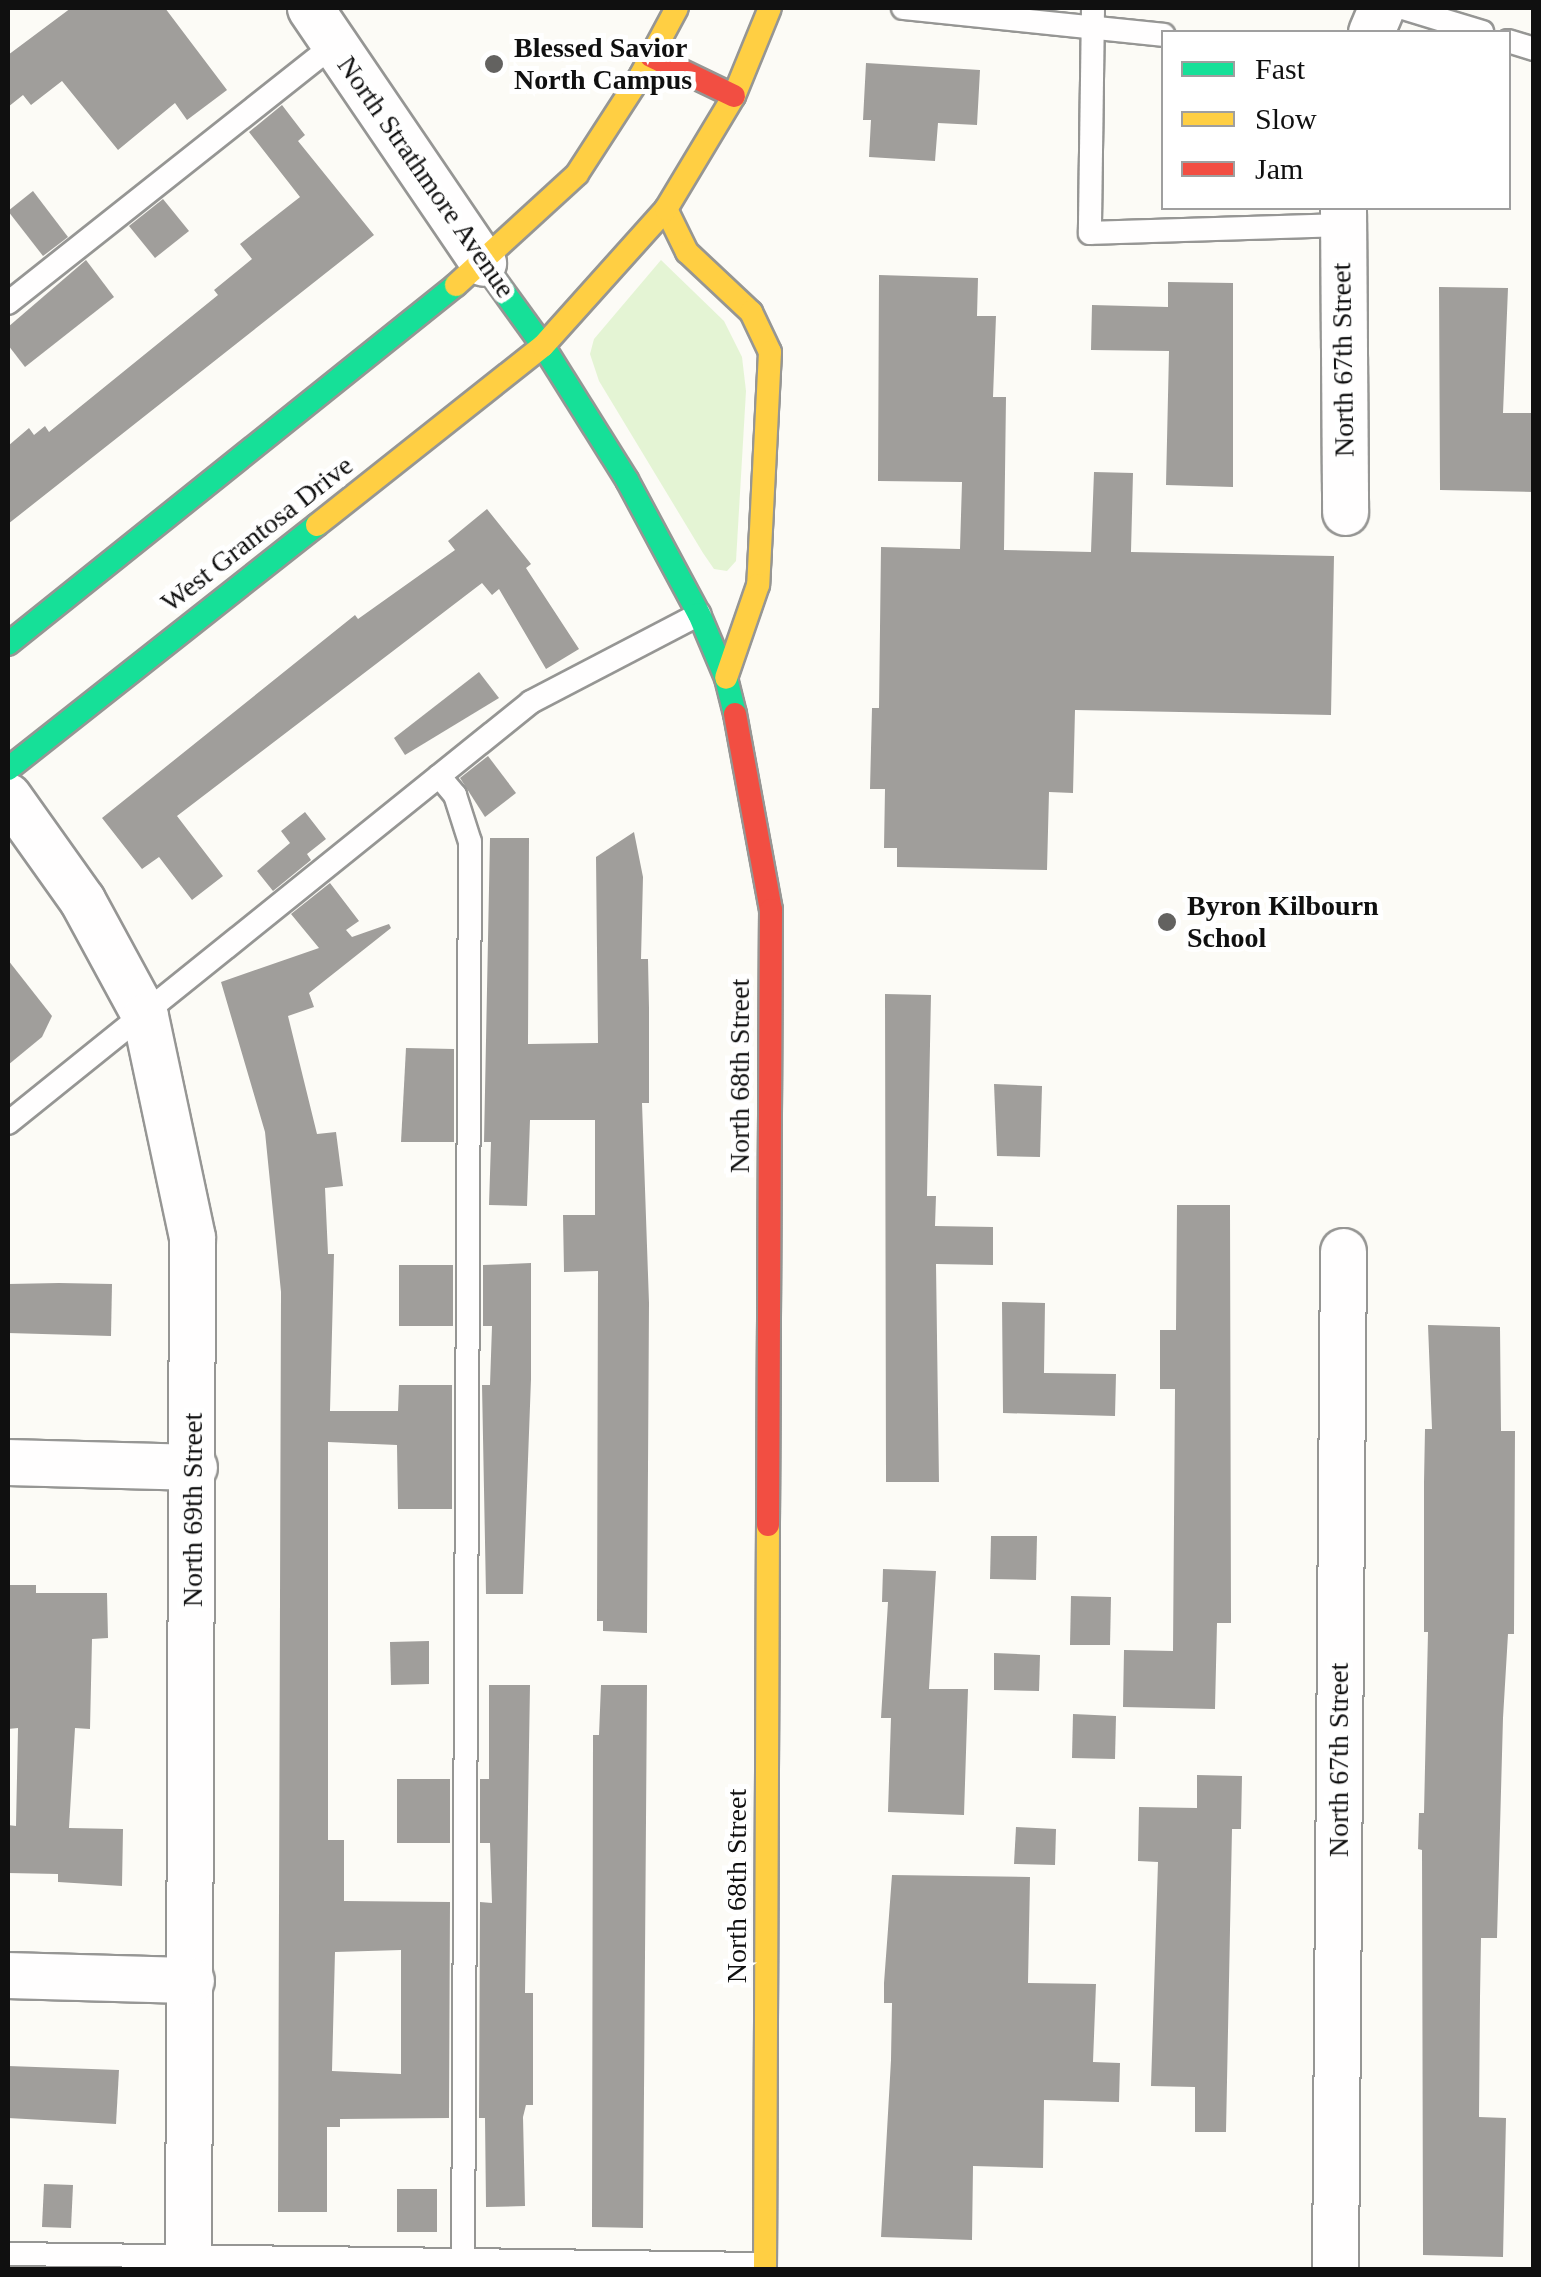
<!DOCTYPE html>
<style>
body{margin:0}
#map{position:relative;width:1541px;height:2277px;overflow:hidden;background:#fcfbf6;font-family:Georgia,serif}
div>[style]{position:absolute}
.green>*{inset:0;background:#e4f4d4}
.building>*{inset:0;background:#a09e9b}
.roads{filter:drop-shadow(2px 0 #969694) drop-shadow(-2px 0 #969694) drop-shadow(0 2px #969694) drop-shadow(0 -2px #969694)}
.lane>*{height:22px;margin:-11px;padding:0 11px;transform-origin:11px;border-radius:11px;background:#fffefe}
.street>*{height:45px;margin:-22.5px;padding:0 22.5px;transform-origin:22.5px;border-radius:22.5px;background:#fffefe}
.fast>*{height:22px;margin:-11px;padding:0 11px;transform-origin:11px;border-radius:11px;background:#16e098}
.slow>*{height:22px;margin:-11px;padding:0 11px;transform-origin:11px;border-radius:11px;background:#ffcf43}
.jam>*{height:22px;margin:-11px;padding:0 11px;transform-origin:11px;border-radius:11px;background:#f24e42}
.dots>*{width:28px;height:28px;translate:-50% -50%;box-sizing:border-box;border:5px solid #fff;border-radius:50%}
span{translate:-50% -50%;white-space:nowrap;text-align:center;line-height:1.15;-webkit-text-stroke:10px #fff;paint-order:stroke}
.poi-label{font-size:28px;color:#101010;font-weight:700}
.left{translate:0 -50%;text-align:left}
.street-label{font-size:28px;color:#101010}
.frame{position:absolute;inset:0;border:10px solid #101010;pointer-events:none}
.legend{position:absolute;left:1161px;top:30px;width:350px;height:180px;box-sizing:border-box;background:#fff;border:2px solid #9f9f9f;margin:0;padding:12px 18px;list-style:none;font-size:30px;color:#101010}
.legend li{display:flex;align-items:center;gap:20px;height:50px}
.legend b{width:50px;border:2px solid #9f9f9f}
</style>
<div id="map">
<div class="green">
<div style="clip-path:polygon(661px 260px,724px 321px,742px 357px,746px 391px,736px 561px,727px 571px,714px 569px,703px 553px,599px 381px,590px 354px,594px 339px)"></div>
</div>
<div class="building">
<div style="clip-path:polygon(71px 8px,165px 8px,227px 90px,187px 120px,175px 103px,118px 150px,62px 81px,31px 105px,23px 95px,8px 107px,8px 55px)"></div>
<div style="clip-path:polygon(866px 63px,980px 70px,977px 125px,938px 123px,935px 161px,869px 157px,871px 120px,863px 120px)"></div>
<div style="clip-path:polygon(282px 105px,305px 135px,298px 141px,374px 235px,8px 524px,8px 446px,29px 428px,34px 435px,45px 426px,49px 432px,218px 295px,214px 290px,252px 259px,240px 244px,300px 197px,249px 132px)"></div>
<div style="clip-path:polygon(33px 191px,68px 237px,43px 256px,8px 211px)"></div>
<div style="clip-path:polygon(163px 199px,189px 231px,155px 258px,129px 226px)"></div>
<div style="clip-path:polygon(86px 260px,114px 297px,25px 367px,8px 345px,8px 327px)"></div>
<div style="clip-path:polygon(879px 275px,978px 278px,977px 316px,996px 316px,993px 397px,1006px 397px,1004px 550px,1091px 552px,1094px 472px,1133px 473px,1131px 552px,1334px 556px,1331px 715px,1075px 710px,1073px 793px,1049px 792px,1047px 870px,897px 867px,897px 848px,884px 848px,885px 789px,870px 789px,872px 708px,879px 708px,881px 547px,960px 549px,962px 482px,878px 481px)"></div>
<div style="clip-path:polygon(1168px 282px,1233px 283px,1233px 487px,1166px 485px,1169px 351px,1091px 350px,1092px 305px,1168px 307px)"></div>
<div style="clip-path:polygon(1439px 287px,1508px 288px,1503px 413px,1534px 413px,1534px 492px,1440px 490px)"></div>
<div style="clip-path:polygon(487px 509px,531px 564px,526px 568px,579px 649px,546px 669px,499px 589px,492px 595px,482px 583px,177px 816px,223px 876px,192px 900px,159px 857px,142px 869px,102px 818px,355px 615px,358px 619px,455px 550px,448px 541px)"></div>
<div style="clip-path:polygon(479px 672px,499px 698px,405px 755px,394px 738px)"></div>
<div style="clip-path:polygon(488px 756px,516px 793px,485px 817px,460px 778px)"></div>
<div style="clip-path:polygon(305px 812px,326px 839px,307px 854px,311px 860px,273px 891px,257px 871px,290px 843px,281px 831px)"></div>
<div style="clip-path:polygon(634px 832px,643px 877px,641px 959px,648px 959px,649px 1008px,649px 1103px,642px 1103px,649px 1303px,647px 1633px,603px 1631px,603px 1621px,597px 1621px,598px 1271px,564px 1272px,563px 1215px,595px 1215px,595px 1120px,530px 1120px,527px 1206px,489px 1205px,491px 1142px,484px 1142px,490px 838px,529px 838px,528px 1044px,598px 1043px,596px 857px)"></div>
<div style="clip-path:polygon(evenodd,330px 883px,359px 921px,346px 930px,352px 937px,389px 924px,391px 928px,309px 993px,314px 1007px,288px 1016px,317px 1134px,336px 1132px,343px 1186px,325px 1188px,328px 1254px,334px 1254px,330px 1411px,398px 1411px,399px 1385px,452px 1385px,452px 1509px,398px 1509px,397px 1445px,328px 1442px,328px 1840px,344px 1840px,344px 1901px,450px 1902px,449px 2118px,340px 2119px,340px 2127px,327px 2127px,327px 2212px,278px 2212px,281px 1292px,265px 1132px,221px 982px,319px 948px,291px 914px,330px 883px,401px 1950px,401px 2074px,332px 2071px,335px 1952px,401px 1950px)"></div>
<div style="clip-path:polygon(8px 960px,52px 1016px,42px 1037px,8px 1065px)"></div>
<div style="clip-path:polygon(885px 994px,931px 995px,927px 1196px,936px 1196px,935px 1226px,993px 1227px,993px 1265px,936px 1264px,939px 1482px,886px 1482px)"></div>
<div style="clip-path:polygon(406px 1048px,454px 1049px,454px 1142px,401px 1142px)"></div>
<div style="clip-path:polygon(994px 1084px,1042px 1086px,1040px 1157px,997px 1156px)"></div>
<div style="clip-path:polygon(1177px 1205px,1230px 1205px,1231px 1623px,1217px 1623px,1215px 1709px,1123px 1707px,1124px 1650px,1173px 1651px,1175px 1389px,1160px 1389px,1160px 1330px,1176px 1330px)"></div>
<div style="clip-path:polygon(531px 1263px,531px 1379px,523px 1594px,486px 1594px,482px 1385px,490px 1385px,492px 1326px,483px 1326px,483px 1265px)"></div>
<div style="clip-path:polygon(399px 1265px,453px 1265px,453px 1326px,399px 1326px)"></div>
<div style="clip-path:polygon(59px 1283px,112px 1284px,111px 1336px,8px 1333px,8px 1284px)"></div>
<div style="clip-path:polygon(1002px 1302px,1045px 1303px,1044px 1373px,1116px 1374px,1115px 1416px,1003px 1413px)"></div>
<div style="clip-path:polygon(1428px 1325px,1500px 1327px,1501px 1431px,1515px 1431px,1514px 1634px,1508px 1634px,1503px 1718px,1497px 1938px,1481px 1938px,1480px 1997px,1479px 2117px,1506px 2118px,1503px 2257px,1423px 2255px,1422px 1850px,1418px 1849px,1419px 1813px,1424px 1813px,1428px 1632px,1424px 1632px,1424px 1482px,1425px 1429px,1432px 1429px)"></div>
<div style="clip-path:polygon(991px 1536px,1037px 1536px,1036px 1580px,990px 1579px)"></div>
<div style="clip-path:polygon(883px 1569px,936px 1571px,929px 1689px,968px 1689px,964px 1815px,888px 1812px,891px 1718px,881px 1718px,888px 1602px,882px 1602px)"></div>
<div style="clip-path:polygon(8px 1585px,36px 1585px,36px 1593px,107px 1593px,108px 1638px,92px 1639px,90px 1729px,75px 1728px,69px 1828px,123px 1829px,122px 1886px,58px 1882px,58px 1874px,8px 1873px,8px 1825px,16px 1826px,18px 1728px,8px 1729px)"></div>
<div style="clip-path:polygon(1071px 1596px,1111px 1597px,1110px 1645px,1070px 1645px)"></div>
<div style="clip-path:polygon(429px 1641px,429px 1684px,391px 1685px,390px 1642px)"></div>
<div style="clip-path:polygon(994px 1653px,1040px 1655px,1039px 1691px,994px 1690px)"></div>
<div style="clip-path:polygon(489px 1685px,530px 1685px,525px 1993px,533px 1993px,533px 2105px,526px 2105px,523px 2117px,525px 2206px,486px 2207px,485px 2118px,479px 2118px,480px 1902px,492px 1903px,490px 1843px,480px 1843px,480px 1779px,489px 1779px)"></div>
<div style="clip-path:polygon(601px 1685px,647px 1685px,643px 2228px,592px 2227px,593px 1735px,599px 1735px)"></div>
<div style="clip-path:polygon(1073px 1714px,1116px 1716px,1115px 1759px,1072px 1758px)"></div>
<div style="clip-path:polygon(1197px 1775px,1242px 1776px,1241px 1829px,1232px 1829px,1226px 2132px,1195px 2132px,1195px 2087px,1151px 2086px,1158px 1862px,1138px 1861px,1139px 1807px,1197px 1808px)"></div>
<div style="clip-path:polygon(397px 1779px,450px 1779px,450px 1843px,397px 1843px)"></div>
<div style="clip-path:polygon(1016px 1827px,1056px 1829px,1055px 1865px,1014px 1864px)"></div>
<div style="clip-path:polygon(892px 1875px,1030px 1877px,1028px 1983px,1096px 1984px,1093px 2062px,1120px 2063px,1119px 2102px,1044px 2100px,1043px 2168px,973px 2166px,972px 2240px,881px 2237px,891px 2060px,892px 2003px,884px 2003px,884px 1983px)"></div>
<div style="clip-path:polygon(8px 2066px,119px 2070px,116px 2124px,8px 2118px)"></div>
<div style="clip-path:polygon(44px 2184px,73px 2185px,71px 2228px,42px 2227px)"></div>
<div style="clip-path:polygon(397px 2189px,437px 2189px,437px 2232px,397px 2232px)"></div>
</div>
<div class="roads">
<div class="lane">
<div style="left:903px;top:8px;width:262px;rotate:5.9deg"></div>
<div style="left:1093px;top:8px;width:225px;rotate:90.8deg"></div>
<div style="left:1090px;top:233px;width:251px;rotate:-1.8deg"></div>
<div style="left:1403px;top:8px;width:83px;rotate:16.9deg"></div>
<div style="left:1508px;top:41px;width:27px;rotate:17deg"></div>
<div style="left:8px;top:303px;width:416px;rotate:-38.4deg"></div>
<div style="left:439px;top:776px;width:25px;rotate:50deg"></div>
<div style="left:455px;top:795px;width:49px;rotate:72.3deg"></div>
<div style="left:470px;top:842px;width:1418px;rotate:90.28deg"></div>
<div style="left:8px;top:1123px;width:671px;rotate:-38.83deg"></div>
<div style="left:531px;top:702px;width:190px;rotate:-27.6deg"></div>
<div style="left:8px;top:2254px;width:757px;rotate:0.76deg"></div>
</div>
<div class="street">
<div style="left:310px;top:8px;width:308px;rotate:55.8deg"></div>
<div style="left:1371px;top:32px;width:26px;rotate:-67deg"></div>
<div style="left:1343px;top:208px;width:304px;rotate:89.6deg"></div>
<div style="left:8px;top:796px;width:128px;rotate:54.6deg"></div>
<div style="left:82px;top:900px;width:132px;rotate:61.5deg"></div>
<div style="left:145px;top:1016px;width:226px;rotate:78deg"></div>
<div style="left:192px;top:1237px;width:1033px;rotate:90.22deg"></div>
<div style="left:8px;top:1462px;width:186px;rotate:1.5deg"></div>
<div style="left:8px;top:1975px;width:183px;rotate:1.6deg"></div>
<div style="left:1335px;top:2270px;width:1019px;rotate:-89.55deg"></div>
</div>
<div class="fast">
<div style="left:483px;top:263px;width:102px;rotate:54.1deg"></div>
<div style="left:543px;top:346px;width:158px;rotate:57.9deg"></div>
<div style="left:627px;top:480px;width:152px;rotate:61.8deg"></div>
<div style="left:699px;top:614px;width:69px;rotate:67.1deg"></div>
<div style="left:726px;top:678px;width:37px;rotate:76deg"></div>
<div style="left:8px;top:644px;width:574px;rotate:-38.71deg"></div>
<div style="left:8px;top:769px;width:394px;rotate:-38.3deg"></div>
</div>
<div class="slow">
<div style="left:666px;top:209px;width:48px;rotate:64deg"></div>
<div style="left:687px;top:252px;width:88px;rotate:43.2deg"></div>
<div style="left:751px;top:312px;width:44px;rotate:64.6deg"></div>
<div style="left:770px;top:352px;width:233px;rotate:92.9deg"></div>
<div style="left:758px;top:585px;width:98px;rotate:109deg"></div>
<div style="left:456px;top:285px;width:164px;rotate:-42.5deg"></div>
<div style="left:577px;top:174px;width:118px;rotate:-57.1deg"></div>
<div style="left:641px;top:75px;width:76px;rotate:-61.8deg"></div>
<div style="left:317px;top:525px;width:288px;rotate:-38.4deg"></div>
<div style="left:543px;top:346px;width:184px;rotate:-48.1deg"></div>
<div style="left:666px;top:209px;width:132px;rotate:-59deg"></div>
<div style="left:734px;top:96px;width:95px;rotate:-67.8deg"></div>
<div style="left:765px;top:2270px;width:745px;rotate:-89.77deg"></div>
</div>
<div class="jam">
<div style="left:651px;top:56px;width:92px;rotate:25.7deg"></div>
<div style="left:735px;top:714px;width:199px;rotate:79.6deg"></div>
<div style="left:771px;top:910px;width:615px;rotate:90.28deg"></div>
</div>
</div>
<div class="dots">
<div style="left:494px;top:64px;background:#636260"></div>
<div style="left:1167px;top:922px;background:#636260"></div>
</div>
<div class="poi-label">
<span class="left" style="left:514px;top:64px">Blessed Savior<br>North Campus</span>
<span class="left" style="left:1187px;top:922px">Byron Kilbourn<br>School</span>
</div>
<div class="street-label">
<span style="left:426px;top:177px;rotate:55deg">North Strathmore Avenue</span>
<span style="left:1343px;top:360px;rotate:-91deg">North 67th Street</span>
<span style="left:257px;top:534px;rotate:-38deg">West Grantosa Drive</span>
<span style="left:740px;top:1076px;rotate:-90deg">North 68th Street</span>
<span style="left:193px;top:1510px;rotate:-90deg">North 69th Street</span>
<span style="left:1339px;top:1760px;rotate:-90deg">North 67th Street</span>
<span style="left:737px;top:1886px;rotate:-90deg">North 68th Street</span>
</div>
<div class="frame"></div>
<ul class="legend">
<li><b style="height:12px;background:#16e098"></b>Fast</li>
<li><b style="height:12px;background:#ffcf43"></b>Slow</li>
<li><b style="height:12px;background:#f24e42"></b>Jam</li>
</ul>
</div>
